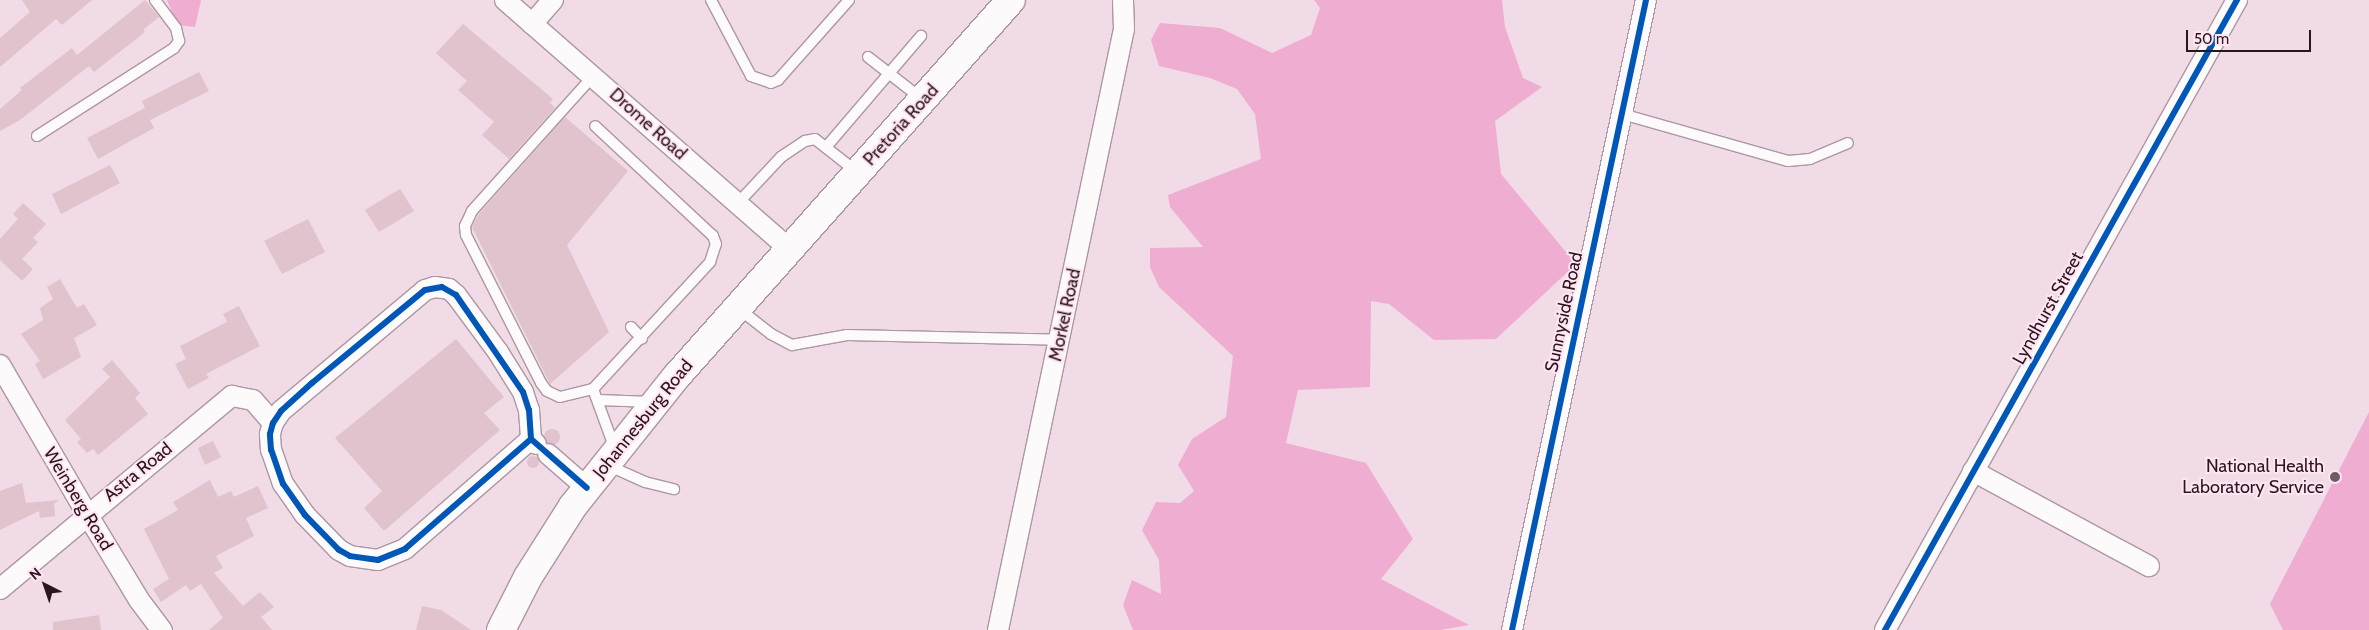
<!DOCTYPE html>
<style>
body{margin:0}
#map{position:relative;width:2369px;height:630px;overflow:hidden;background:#f1dbe6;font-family:Cabin,sans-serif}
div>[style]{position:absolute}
.green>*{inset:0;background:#eeadd1}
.building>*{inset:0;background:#e0c3cc}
.round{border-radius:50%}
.roads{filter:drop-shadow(1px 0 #ac97a2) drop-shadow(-1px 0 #ac97a2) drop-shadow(0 1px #ac97a2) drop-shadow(0 -1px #ac97a2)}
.lane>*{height:10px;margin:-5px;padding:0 5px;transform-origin:5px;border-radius:5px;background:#fdfafb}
.street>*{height:20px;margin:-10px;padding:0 10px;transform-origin:10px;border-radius:10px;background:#fdfafb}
.secondary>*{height:28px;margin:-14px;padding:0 14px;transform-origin:14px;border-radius:14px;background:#fdfafb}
.cycleway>*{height:6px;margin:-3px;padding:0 3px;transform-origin:3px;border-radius:3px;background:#0057b8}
.dots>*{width:14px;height:14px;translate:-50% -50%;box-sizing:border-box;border:2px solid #fee5f1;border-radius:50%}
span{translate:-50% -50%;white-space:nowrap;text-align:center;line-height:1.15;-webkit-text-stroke:4px #fee5f1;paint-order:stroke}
.street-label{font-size:18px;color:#2b1521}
.poi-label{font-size:18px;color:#2b1521}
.right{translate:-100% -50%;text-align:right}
.north{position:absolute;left:20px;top:560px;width:50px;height:50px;-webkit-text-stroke:4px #fee5f1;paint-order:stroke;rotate:319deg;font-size:14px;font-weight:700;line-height:20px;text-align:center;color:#2b1521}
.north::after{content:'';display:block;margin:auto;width:18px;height:22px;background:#2b1521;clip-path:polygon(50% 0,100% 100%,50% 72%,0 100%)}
.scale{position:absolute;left:2186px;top:30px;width:125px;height:22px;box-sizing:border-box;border:2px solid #2b1521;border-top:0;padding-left:6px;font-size:15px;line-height:18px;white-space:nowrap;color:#2b1521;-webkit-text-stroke:4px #fee5f1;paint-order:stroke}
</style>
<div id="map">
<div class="green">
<div style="clip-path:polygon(167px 0,201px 0,195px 27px,177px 25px)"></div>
<div style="clip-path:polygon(1314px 0,1502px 0,1505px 27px,1523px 78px,1542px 87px,1495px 121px,1501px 174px,1576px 264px,1496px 339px,1434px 340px,1389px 304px,1371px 301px,1370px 387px,1298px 390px,1286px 443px,1366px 463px,1413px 539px,1381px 579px,1469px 625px,1440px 630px,1133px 630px,1123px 605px,1132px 580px,1161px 594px,1159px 560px,1142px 530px,1156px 502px,1180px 503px,1194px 491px,1178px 465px,1192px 439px,1226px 417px,1233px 356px,1159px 287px,1150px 267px,1150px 248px,1203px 247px,1170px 207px,1168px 195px,1261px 159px,1255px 114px,1237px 89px,1210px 78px,1159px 66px,1151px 40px,1160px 23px,1220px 28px,1272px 53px,1311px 35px,1320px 8px)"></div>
<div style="clip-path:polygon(2369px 412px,2369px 630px,2283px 630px,2270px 604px)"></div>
</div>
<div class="building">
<div style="clip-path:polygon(22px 0,92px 0,62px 25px,56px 19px,0 67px,0 38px,30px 12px)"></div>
<div style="clip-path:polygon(145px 0,159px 17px,143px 30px,145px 32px,94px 72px,89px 66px,20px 120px,0 131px,0 109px,22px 90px,20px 88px,72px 48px,77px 55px)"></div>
<div style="clip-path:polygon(463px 24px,553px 99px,550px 103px,555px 108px,509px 159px,482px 135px,494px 122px,458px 90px,467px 81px,436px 53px)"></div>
<div style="clip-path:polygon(199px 72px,209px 91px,150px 120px,154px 128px,98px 159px,87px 138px,145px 108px,142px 101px)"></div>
<div style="clip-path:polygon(565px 117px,628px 171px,567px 245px,609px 332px,550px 384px,472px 227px,478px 215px)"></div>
<div style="clip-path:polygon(110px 165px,120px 183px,61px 214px,52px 194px)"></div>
<div style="clip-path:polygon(400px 189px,414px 211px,379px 232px,365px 210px)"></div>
<div style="clip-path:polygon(23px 203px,46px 224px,33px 238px,38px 242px,22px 259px,33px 269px,22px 281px,0 260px,0 239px,18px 219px,13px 214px)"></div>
<div style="clip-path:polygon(308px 219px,325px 252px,282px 274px,264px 241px)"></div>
<div style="clip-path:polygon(60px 279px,77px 308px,84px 304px,97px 325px,74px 338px,81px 357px,43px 379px,35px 364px,40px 361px,21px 334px,43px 320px,40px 308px,53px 299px,47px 287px)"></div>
<div style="clip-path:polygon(239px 306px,260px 346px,206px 374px,209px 378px,188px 389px,175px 364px,186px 359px,180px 346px,227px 322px,223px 314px)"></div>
<div style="clip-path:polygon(456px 339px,504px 397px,484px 413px,500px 430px,384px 531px,364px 508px,382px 491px,335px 438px)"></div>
<div style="clip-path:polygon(112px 360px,140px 393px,135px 398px,148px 414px,98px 455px,93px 449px,87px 453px,77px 442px,81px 439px,65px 420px,110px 377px,102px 369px)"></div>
<div class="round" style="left:544px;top:429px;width:16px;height:16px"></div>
<div style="clip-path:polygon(213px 441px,221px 457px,205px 465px,198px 448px)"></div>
<div class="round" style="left:527px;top:456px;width:12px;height:12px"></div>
<div style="clip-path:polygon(210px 480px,218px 497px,231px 491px,234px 497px,258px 486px,268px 508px,246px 518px,254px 536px,216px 556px,223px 568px,214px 573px,243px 606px,260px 592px,274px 607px,261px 617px,272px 630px,209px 630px,223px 618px,201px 584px,190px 591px,186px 585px,161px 602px,153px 589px,169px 579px,144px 529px,178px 510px,173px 502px)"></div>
<div style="clip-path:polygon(22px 483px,26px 503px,59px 500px,54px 504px,55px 516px,40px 518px,39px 511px,0 530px,0 491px)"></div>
<div style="clip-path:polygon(422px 606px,441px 610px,471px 630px,416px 630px)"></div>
<div style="clip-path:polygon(99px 615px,101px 630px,53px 630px,53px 622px)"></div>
</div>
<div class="roads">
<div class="lane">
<div style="left:711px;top:0;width:86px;rotate:62.2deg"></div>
<div style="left:751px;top:76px;width:21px;rotate:19deg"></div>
<div style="left:771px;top:83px;width:8px;rotate:-23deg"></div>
<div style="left:778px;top:80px;width:107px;rotate:-48.4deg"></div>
<div style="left:868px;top:57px;width:68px;rotate:37.9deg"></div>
<div style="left:594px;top:75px;width:183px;rotate:131.9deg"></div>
<div style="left:472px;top:211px;width:17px;rotate:115deg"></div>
<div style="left:465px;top:226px;width:9px;rotate:84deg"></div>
<div style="left:466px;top:235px;width:166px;rotate:63.1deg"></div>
<div style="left:541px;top:383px;width:10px;rotate:53deg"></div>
<div style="left:547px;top:391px;width:14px;rotate:25deg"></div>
<div style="left:560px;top:397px;width:34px;rotate:-14deg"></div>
<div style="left:593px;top:389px;width:173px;rotate:-47.3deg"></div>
<div style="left:710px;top:262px;width:19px;rotate:-72deg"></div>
<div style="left:716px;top:244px;width:9px;rotate:-111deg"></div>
<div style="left:713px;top:236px;width:161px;rotate:-137deg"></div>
<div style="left:1622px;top:114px;width:173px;rotate:15.8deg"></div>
<div style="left:1788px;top:161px;width:22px;rotate:-5deg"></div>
<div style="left:1810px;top:159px;width:41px;rotate:-22.8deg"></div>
<div style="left:37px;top:136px;width:163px;rotate:-32.7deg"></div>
<div style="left:174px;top:48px;width:9px;rotate:-54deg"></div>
<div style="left:179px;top:41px;width:13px;rotate:-103deg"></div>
<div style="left:176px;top:28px;width:35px;rotate:-127deg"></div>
<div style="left:827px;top:146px;width:145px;rotate:-49.5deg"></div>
<div style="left:738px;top:203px;width:63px;rotate:-46.9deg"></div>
<div style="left:781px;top:157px;width:29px;rotate:-34deg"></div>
<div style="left:805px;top:141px;width:10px;rotate:-11deg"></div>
<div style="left:815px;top:139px;width:53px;rotate:38.2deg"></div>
<div style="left:738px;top:308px;width:42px;rotate:38.2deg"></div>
<div style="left:771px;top:334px;width:24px;rotate:28deg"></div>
<div style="left:792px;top:345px;width:56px;rotate:-10.3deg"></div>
<div style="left:847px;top:335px;width:214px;rotate:1.3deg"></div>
<div style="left:631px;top:327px;width:16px;rotate:47deg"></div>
<div style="left:593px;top:389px;width:64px;rotate:69.9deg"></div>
<div style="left:598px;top:400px;width:54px;rotate:2.1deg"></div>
<div style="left:607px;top:465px;width:42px;rotate:24.1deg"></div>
<div style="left:645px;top:482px;width:30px;rotate:14deg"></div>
</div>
<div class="street">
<div style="left:505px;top:0;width:378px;rotate:41.2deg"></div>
<div style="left:532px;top:24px;width:32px;rotate:-49deg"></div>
<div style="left:0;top:365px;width:173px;rotate:59.7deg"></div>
<div style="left:87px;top:514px;width:100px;rotate:58.8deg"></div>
<div style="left:139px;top:600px;width:38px;rotate:53deg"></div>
<div style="left:531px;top:439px;width:167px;rotate:138.9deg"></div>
<div style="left:405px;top:549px;width:29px;rotate:158deg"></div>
<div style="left:378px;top:560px;width:28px;rotate:-172deg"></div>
<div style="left:350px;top:556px;width:13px;rotate:-151deg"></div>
<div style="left:339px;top:550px;width:49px;rotate:-134.2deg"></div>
<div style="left:305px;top:515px;width:38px;rotate:-125deg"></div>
<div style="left:283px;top:484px;width:36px;rotate:-109deg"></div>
<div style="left:271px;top:450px;width:16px;rotate:-94deg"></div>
<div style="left:270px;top:434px;width:11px;rotate:-75deg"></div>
<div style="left:273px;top:423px;width:14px;rotate:-56deg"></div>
<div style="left:281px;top:411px;width:188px;rotate:-40deg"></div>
<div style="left:425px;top:290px;width:10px;rotate:-17deg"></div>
<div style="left:435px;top:287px;width:14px;rotate:8deg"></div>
<div style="left:449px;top:289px;width:9px;rotate:41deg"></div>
<div style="left:456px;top:295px;width:71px;rotate:53.6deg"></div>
<div style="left:498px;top:352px;width:47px;rotate:58deg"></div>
<div style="left:523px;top:392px;width:19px;rotate:72deg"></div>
<div style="left:529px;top:410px;width:29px;rotate:86deg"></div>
<div style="left:531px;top:439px;width:7px;rotate:45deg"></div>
<div style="left:548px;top:454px;width:52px;rotate:41.1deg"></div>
<div style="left:1973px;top:471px;width:200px;rotate:28.4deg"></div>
<div style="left:0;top:589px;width:302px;rotate:-39.8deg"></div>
<div style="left:232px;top:396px;width:21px;rotate:11deg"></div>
<div style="left:253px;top:400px;width:30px;rotate:49deg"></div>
<div style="left:998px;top:630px;width:614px;rotate:-78.16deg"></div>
<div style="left:1124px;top:29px;width:29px;rotate:-92deg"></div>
<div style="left:1512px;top:630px;width:644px;rotate:-77.99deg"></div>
<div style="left:1885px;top:630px;width:722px;rotate:-60.81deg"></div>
</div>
<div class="secondary">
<div style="left:501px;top:630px;width:59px;rotate:-63deg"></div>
<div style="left:528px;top:577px;width:84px;rotate:-57.6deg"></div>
<div style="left:573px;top:506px;width:165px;rotate:-51.4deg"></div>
<div style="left:676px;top:377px;width:504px;rotate:-48.38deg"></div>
</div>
</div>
<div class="cycleway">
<div style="left:531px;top:439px;width:167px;rotate:138.9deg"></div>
<div style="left:405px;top:549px;width:29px;rotate:158deg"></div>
<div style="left:378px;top:560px;width:28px;rotate:-172deg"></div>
<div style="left:350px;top:556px;width:13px;rotate:-151deg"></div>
<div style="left:339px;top:550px;width:49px;rotate:-134.2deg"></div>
<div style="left:305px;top:515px;width:38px;rotate:-125deg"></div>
<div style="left:283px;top:484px;width:36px;rotate:-109deg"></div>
<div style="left:271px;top:450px;width:16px;rotate:-94deg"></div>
<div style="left:270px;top:434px;width:11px;rotate:-75deg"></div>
<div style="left:273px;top:423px;width:14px;rotate:-56deg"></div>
<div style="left:281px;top:411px;width:42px;rotate:-42.1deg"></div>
<div style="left:312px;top:383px;width:146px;rotate:-39.5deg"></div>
<div style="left:425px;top:290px;width:17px;rotate:-10deg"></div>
<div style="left:442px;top:287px;width:16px;rotate:30deg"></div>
<div style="left:456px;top:295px;width:118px;rotate:55.4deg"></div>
<div style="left:523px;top:392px;width:19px;rotate:72deg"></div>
<div style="left:529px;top:410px;width:29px;rotate:86deg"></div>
<div style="left:531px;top:439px;width:74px;rotate:41.2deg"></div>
<div style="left:1512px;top:630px;width:644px;rotate:-77.99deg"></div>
<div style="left:1885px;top:630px;width:722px;rotate:-60.81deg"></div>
</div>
<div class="dots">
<div style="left:2335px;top:477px;background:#705a66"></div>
</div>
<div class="street-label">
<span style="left:648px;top:124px;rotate:42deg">Drome Road</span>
<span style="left:901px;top:125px;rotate:-48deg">Pretoria Road</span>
<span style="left:2048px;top:308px;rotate:-61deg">Lyndhurst Street</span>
<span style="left:1564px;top:312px;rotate:-78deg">Sunnyside Road</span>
<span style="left:1065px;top:315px;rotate:-78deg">Morkel Road</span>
<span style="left:643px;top:419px;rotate:-51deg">Johannesburg Road</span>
<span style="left:138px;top:472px;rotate:-39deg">Astra Road</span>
<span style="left:78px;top:499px;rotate:59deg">Weinberg Road</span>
</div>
<div class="poi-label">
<span class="right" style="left:2324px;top:477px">National Health<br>Laboratory Service</span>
</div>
<div class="north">N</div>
<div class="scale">50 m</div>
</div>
